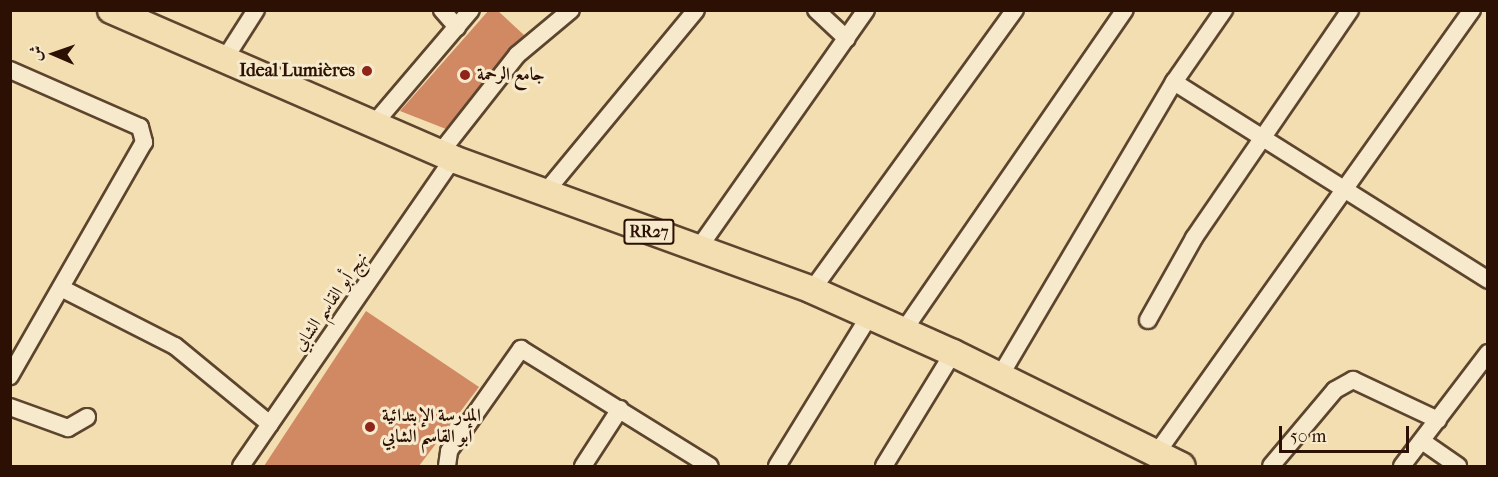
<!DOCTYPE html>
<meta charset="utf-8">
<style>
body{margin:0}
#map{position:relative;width:1498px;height:477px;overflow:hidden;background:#f3deb1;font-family:"IM FELL French Canon",Amiri,serif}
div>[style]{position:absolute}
.building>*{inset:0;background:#d08962}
.roads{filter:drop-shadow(2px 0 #5d442e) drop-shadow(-2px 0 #5d442e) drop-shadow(0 2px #5d442e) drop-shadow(0 -2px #5d442e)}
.minor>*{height:16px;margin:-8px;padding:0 8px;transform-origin:8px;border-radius:8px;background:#f7eacc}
.highway>*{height:26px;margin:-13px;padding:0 13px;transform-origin:13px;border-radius:13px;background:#f3deb1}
.dots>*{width:16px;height:16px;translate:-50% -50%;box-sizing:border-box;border:3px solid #f7eacc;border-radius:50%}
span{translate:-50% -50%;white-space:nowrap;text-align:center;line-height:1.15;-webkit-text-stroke:6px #f7eacc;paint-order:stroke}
.shield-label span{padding:2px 4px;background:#f7eacc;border:2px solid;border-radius:4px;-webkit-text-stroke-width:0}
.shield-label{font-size:16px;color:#2b1003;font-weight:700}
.poi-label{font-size:18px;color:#2b1003;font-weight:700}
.right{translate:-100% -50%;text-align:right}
.left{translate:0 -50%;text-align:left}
.street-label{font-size:18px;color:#2b1003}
.frame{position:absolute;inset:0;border:12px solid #2b1003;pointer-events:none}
.north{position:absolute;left:24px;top:24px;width:60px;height:60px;-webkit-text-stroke:4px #f7eacc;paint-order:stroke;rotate:272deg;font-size:16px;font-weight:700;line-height:24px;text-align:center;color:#2b1003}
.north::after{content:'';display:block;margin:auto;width:21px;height:27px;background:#2b1003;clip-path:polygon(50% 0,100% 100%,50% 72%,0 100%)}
.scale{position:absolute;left:1279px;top:426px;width:130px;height:27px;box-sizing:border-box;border:3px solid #2b1003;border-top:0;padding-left:8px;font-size:18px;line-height:21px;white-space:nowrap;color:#2b1003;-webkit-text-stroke:4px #f7eacc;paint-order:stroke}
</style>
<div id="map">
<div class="building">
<div style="clip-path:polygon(489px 10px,497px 10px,524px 35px,446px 129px,400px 111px)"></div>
<div style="clip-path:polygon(366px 311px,479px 387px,419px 466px,264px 466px)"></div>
</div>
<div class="roads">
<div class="minor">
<div style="left:442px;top:10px;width:23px;rotate:49deg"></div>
<div style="left:816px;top:10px;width:42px;rotate:43.1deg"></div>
<div style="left:224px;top:60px;width:59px;rotate:-57.4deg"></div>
<div style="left:10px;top:70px;width:142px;rotate:23.7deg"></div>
<div style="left:140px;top:127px;width:16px;rotate:75deg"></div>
<div style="left:144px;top:142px;width:270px;rotate:119.8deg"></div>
<div style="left:1174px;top:82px;width:371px;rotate:32.2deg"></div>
<div style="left:373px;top:125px;width:151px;rotate:-49.6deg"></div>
<div style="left:440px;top:153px;width:125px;rotate:-51.8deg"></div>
<div style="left:517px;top:55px;width:70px;rotate:-39.8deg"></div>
<div style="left:543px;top:195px;width:240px;rotate:-50.4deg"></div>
<div style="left:698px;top:249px;width:292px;rotate:-54.9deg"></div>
<div style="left:61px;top:288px;width:128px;rotate:27deg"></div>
<div style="left:175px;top:346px;width:123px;rotate:39.4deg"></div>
<div style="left:812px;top:290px;width:346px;rotate:-54.1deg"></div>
<div style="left:1148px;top:320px;width:94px;rotate:-60.7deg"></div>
<div style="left:1194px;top:238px;width:276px;rotate:-55.6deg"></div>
<div style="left:904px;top:330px;width:389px;rotate:-55.4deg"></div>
<div style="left:1000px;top:376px;width:342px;rotate:-59.4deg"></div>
<div style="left:1174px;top:82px;width:88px;rotate:-55.2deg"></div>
<div style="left:10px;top:407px;width:62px;rotate:19.9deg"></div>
<div style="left:68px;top:428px;width:22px;rotate:-30deg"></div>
<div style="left:1422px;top:441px;width:44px;rotate:34.8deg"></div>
<div style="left:1156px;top:454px;width:545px;rotate:-54.56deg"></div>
<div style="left:241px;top:466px;width:373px;rotate:-55.4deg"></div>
<div style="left:447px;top:466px;width:15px;rotate:-82deg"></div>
<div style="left:449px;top:451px;width:125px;rotate:-54.8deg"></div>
<div style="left:521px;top:349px;width:222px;rotate:31.8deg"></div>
<div style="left:583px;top:466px;width:68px;rotate:-57deg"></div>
<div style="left:777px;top:466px;width:177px;rotate:-58.4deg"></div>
<div style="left:884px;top:466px;width:132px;rotate:-58.6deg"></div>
<div style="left:1271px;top:466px;width:99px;rotate:-49.9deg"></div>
<div style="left:1335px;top:390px;width:21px;rotate:-29deg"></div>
<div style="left:1353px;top:380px;width:94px;rotate:25.2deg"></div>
<div style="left:1402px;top:466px;width:142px;rotate:-52.7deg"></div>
</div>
<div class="highway">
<div style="left:111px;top:10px;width:373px;rotate:23.5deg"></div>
<div style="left:453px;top:159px;width:382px;rotate:20deg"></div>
<div style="left:812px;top:290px;width:154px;rotate:24.1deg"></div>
<div style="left:953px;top:353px;width:255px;rotate:26.3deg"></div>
</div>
</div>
<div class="dots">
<div style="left:367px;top:71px;background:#8f2418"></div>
<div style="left:465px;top:75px;background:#8f2418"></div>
<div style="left:370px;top:427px;background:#8f2418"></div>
</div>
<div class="shield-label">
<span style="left:649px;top:232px">RR27</span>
</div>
<div class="poi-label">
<span class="right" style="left:355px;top:71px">Ideal Lumières</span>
<span class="left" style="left:477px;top:75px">جامع الرحمة</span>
<span class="left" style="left:382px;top:427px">المدرسة الإبتدائية<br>أبو القاسم الشابي</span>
</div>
<div class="street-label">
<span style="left:331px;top:302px;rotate:-55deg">نهج أبو القاسم الشابي</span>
</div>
<div class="frame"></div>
<div class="north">ش</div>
<div class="scale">50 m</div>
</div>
